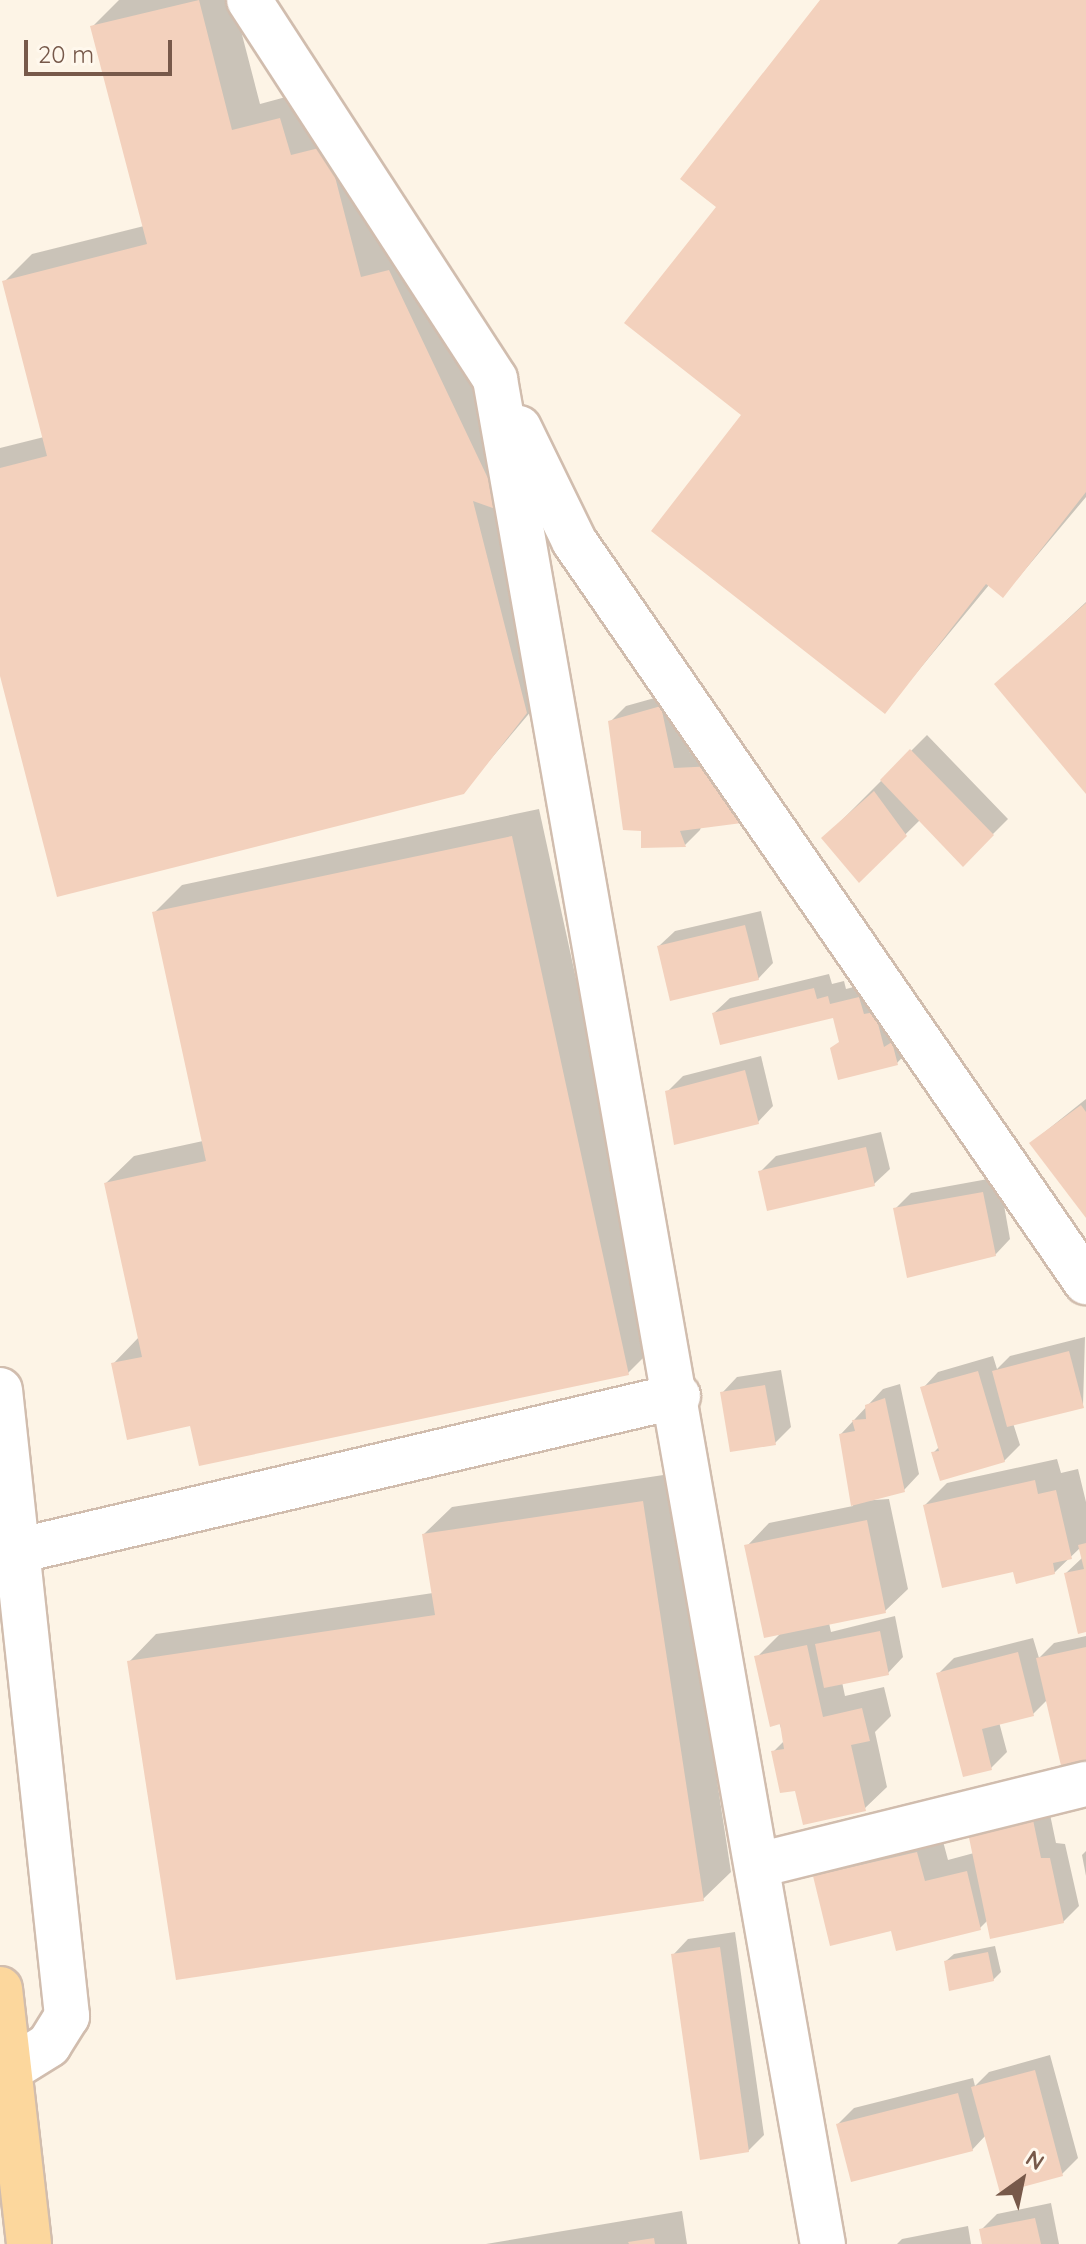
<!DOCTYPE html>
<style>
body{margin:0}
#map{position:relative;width:1086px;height:2244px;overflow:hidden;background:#fdf4e6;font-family:Quicksand,sans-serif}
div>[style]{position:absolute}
.shadow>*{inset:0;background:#0003}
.building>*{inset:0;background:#f3d1bd}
.roads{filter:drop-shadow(2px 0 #d1bdae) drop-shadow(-2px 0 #d1bdae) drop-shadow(0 2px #d1bdae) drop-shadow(0 -2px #d1bdae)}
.minor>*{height:44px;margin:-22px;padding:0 22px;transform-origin:22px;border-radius:22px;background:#fff}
.major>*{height:44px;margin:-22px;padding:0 22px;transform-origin:22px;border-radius:22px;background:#fcd79d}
span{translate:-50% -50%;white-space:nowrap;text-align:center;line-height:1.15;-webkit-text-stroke:8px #fff8ed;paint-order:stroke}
.north{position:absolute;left:982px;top:2140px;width:80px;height:80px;-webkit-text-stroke:6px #fff8ed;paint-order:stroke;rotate:33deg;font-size:22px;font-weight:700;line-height:32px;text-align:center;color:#77594a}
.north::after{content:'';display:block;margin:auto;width:28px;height:36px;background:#77594a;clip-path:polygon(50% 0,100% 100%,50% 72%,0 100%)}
.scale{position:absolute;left:24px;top:40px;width:148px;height:36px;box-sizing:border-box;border:4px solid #77594a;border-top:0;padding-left:10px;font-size:24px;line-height:28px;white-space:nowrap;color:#77594a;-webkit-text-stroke:6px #fff8ed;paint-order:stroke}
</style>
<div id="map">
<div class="shadow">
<div style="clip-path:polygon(119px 0,233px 0,260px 104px,308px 91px,318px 129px,354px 119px,388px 250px,416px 243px,531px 482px,554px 684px,463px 792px,0 668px,0 448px,44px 437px,4px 282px,32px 254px,144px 226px,92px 27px)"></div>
<div style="clip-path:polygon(823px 0,1086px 0,1086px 497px,1003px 596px,989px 585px,885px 711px,744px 414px,719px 207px)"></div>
<div style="clip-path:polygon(1086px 602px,1086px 791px,997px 685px)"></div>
<div style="clip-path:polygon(676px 692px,690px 753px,731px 751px,700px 830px,685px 845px,643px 829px,610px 722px,626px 706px)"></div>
<div style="clip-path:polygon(927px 735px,1008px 819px,963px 864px,920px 820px,859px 880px,839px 823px)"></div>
<div style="clip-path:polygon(539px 809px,656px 1345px,628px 1373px,191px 1424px,113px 1364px,139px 1337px,106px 1183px,134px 1156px,203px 1141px,154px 913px,182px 885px)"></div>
<div style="clip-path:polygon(761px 911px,773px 963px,758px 979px,659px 946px,675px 931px)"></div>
<div style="clip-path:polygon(829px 974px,832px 984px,844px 981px,846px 989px,874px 982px,912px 1047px,897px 1063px,841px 1041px,835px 1016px,714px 1013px,730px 998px)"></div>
<div style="clip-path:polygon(761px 1056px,773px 1106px,758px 1122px,667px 1092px,683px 1076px)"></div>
<div style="clip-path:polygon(1086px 1099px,1086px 1215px,1031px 1143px)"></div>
<div style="clip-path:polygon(881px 1132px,890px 1169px,874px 1184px,760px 1172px,776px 1156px)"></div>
<div style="clip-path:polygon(999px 1177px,1010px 1239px,995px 1255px,895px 1209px,911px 1193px)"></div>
<div style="clip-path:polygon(1085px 1337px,1083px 1406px,1013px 1423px,1020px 1445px,1004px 1461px,933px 1453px,940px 1446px,923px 1388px,938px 1372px,993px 1356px,997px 1369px,1010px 1356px)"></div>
<div style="clip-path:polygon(781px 1370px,791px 1427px,775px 1443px,722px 1393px,737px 1377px)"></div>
<div style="clip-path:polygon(900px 1384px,919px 1474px,904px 1490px,860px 1501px,889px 1499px,908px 1589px,885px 1611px,829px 1623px,831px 1632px,895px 1616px,903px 1657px,888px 1673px,842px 1682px,845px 1696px,884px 1687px,891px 1716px,875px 1732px,887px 1787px,864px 1809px,797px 1788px,773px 1752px,785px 1740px,757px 1657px,781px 1633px,747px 1546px,769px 1523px,853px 1506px,841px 1434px,883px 1389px)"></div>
<div style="clip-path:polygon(1057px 1459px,1061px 1473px,1078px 1469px,1086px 1502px,1086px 1630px,1066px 1573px,1082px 1558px,1081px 1547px,1054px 1573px,1015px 1570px,925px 1505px,947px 1483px)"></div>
<div style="clip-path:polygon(670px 1474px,731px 1872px,703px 1899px,129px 1662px,156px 1634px,433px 1593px,424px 1534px,452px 1507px)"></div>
<div style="clip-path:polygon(1086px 1636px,1086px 1762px,1047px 1700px,1033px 1714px,999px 1722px,1007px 1752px,991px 1768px,938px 1674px,954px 1658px,1033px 1638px,1039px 1658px,1054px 1643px)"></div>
<div style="clip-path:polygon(1047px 1800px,1056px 1843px,1065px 1844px,1079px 1906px,1063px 1922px,988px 1920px,980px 1928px,892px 1929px,815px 1877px,837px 1855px,940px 1830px,948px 1860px,974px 1853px)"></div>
<div style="clip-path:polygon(1086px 1851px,1086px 1876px,1082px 1855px)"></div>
<div style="clip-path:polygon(735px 1932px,764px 2135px,748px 2151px,673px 1955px,688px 1939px)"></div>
<div style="clip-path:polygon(995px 1946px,1001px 1972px,993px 1980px,946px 1961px,954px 1954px)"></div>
<div style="clip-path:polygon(1050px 2055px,1078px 2158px,1062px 2174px,986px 2135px,972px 2150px,838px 2124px,854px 2108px,973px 2078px,975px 2086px,989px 2072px)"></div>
<div style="clip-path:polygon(1051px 2203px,1059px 2244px,984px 2244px,981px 2230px,997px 2214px)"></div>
<div style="clip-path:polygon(682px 2211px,687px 2244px,486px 2244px)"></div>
<div style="clip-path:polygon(968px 2226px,971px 2244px,897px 2244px,902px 2239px)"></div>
</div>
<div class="building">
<div style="clip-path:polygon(199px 0,232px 130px,280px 118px,291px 155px,327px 146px,361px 277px,389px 270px,504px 512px,473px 501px,527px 713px,464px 794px,57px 897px,0 676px,0 468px,47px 456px,2px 281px,147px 244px,90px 26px)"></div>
<div style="clip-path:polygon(820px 0,1086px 0,1086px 492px,1003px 598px,986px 584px,885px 714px,651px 531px,741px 415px,624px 323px,716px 207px,680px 179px)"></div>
<div style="clip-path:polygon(1086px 603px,1086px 794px,994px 684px)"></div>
<div style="clip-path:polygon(661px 706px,674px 768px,715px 766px,742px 823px,680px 831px,686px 847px,641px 848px,641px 831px,623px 830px,608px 721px)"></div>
<div style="clip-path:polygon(910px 749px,994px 835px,963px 867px,880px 780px)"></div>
<div style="clip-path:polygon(874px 791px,907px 836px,859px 883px,821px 838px)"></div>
<div style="clip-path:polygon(512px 836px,629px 1375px,199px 1466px,190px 1426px,127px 1440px,111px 1363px,142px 1357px,104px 1183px,206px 1161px,152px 912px)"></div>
<div style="clip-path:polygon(745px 925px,759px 980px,670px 1001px,657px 946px)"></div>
<div style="clip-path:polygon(814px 988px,817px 999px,828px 996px,830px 1004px,859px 997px,864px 1014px,875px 1012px,884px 1047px,892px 1042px,898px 1065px,838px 1080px,830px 1048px,839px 1042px,833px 1018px,720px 1045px,712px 1013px)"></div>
<div style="clip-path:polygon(745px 1070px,759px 1124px,674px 1145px,665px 1091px)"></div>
<div style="clip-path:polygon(1081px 1105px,1086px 1112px,1086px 1218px,1029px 1143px)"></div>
<div style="clip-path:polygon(866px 1147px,875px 1186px,767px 1211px,758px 1171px)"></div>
<div style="clip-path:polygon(983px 1192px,996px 1256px,907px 1278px,893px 1208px)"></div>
<div style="clip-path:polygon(1069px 1351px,1084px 1408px,1007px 1427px,992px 1371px)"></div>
<div style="clip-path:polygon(978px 1371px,1005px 1462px,940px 1481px,931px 1452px,939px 1451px,920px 1387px)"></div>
<div style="clip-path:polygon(765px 1385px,776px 1445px,730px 1452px,720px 1392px)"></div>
<div style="clip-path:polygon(885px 1398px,905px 1492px,851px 1506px,839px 1434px,855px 1431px,852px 1420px,866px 1419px,865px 1405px)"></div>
<div style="clip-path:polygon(1035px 1480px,1038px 1494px,1056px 1490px,1072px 1559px,1053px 1563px,1055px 1574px,1016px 1584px,1013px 1572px,942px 1588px,923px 1505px)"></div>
<div style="clip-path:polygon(643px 1501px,704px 1901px,176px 1980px,127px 1661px,435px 1615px,422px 1534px)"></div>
<div style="clip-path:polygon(867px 1520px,886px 1613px,764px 1638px,744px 1545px)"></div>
<div style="clip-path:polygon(1086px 1543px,1086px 1632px,1078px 1634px,1064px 1573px,1084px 1569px,1078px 1545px)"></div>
<div style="clip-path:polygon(880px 1631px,889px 1675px,824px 1688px,815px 1644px)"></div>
<div style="clip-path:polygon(807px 1645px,823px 1717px,862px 1708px,870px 1741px,851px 1745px,866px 1811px,803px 1825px,795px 1791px,780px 1793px,771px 1751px,784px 1749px,780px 1724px,770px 1727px,754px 1656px)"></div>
<div style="clip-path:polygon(1086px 1647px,1086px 1764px,1062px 1770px,1036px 1658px)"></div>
<div style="clip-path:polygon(1018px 1652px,1034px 1716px,982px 1729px,992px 1770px,963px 1777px,936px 1673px)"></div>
<div style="clip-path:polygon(1032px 1815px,1041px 1858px,1050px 1858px,1064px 1923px,990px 1939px,967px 1828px)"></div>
<div style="clip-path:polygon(917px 1852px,925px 1881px,967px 1871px,981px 1930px,896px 1951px,891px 1931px,830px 1946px,813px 1876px)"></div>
<div style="clip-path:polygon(720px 1947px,749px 2152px,700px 2160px,671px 1954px)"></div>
<div style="clip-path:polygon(988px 1952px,994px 1981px,949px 1991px,944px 1961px)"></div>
<div style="clip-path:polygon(1035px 2070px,1063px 2176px,1000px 2193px,971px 2087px)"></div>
<div style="clip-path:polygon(958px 2093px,973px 2151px,851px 2182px,836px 2124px)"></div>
<div style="clip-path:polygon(1035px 2218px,1041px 2244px,982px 2244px,979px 2229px)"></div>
<div style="clip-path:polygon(654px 2238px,655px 2244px,629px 2244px,628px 2242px)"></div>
</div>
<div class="roads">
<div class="minor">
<div style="left:249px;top:0;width:452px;rotate:57deg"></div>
<div style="left:495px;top:379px;width:1894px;rotate:80.03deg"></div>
<div style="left:519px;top:428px;width:126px;rotate:64deg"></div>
<div style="left:574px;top:541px;width:901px;rotate:55.36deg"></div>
<div style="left:0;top:1390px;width:630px;rotate:83.89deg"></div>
<div style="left:67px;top:2016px;width:34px;rotate:122deg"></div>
<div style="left:49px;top:2045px;width:47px;rotate:148deg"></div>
<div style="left:17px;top:1551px;width:679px;rotate:-13.2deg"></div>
<div style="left:758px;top:1865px;width:338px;rotate:-13.9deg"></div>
</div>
<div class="major">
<div style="left:0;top:1989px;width:257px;rotate:83.5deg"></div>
</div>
</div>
<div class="north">N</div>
<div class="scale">20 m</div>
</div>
